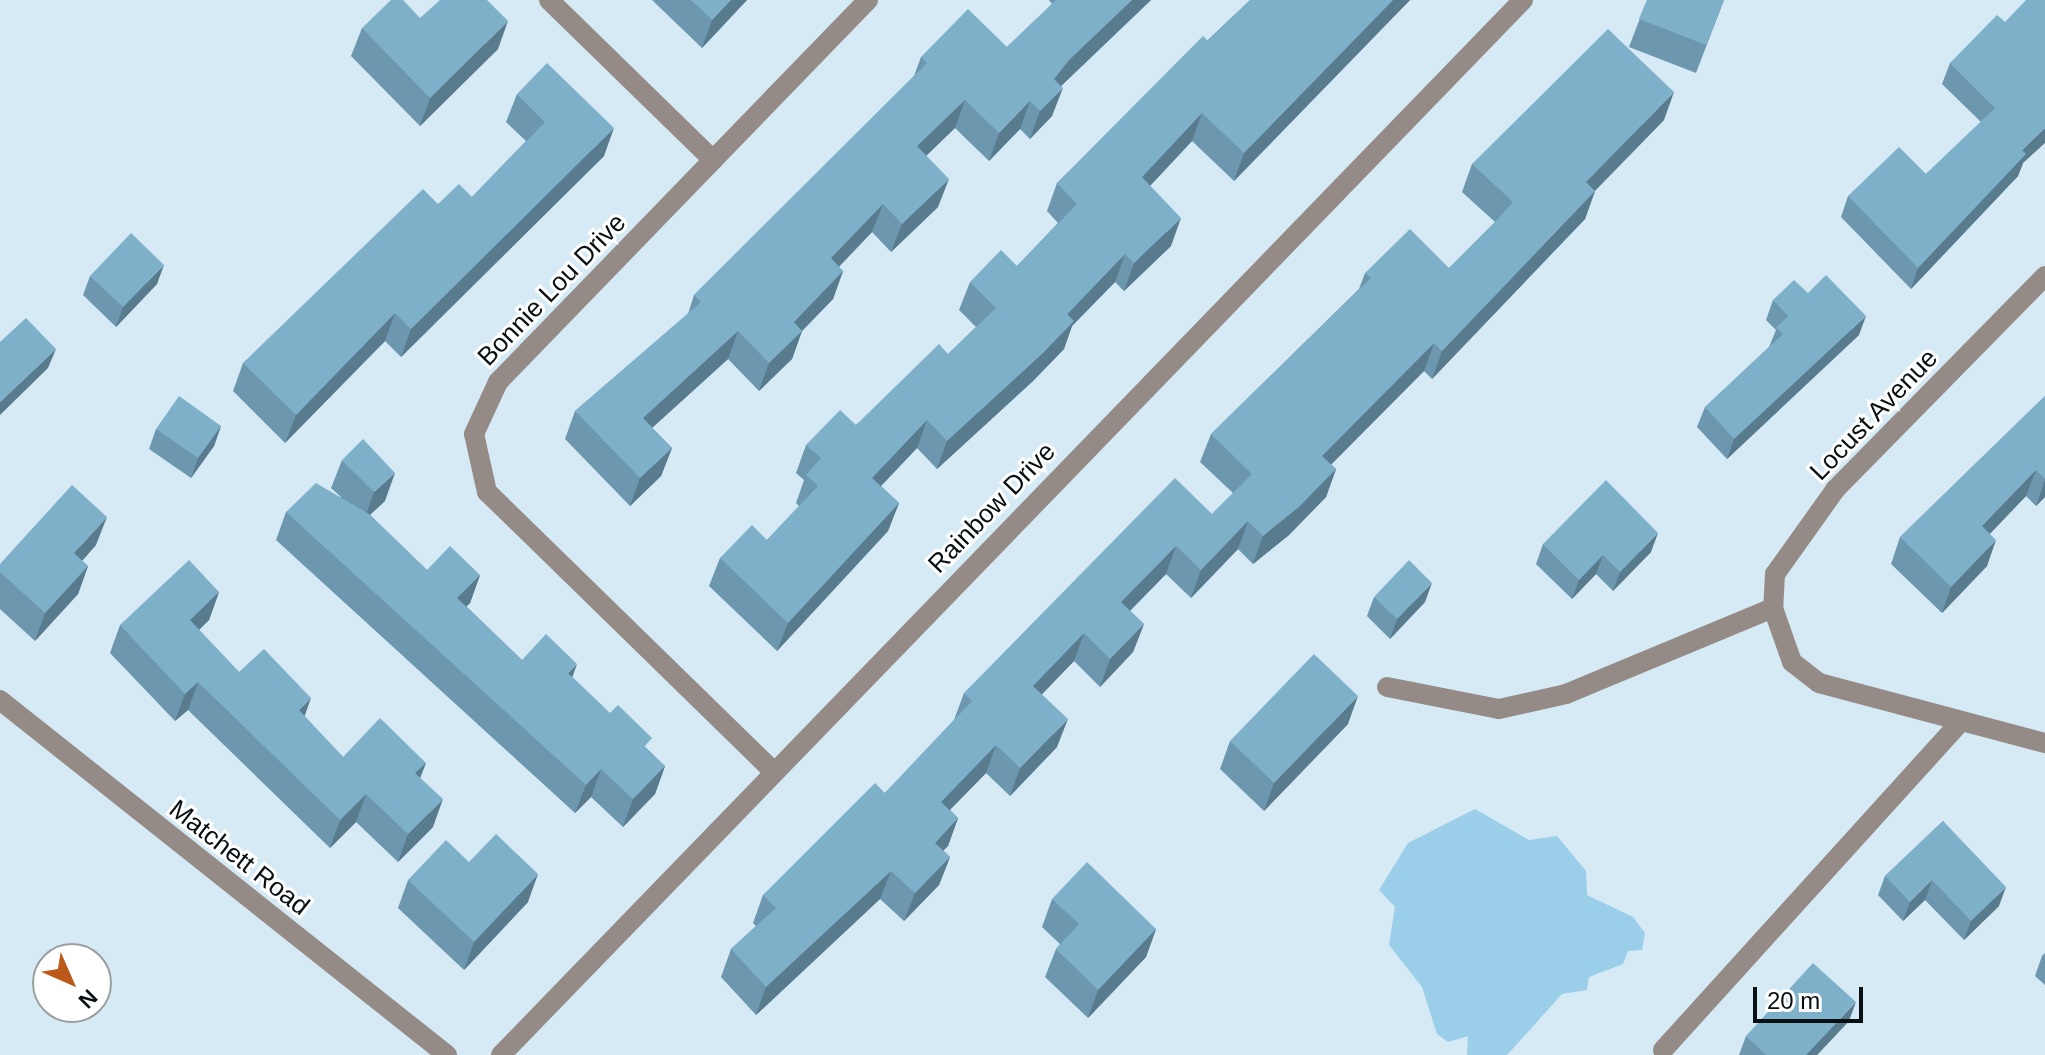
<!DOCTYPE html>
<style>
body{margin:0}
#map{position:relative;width:2045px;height:1055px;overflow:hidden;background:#d6eaf5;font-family:Arial,sans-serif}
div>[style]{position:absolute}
.water>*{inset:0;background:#9bcee9}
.minor>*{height:20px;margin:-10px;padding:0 10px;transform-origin:10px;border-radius:10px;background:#948b87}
.wall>*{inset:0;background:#6c97ae}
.shaded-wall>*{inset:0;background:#587b8d}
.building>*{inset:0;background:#7eb0ca}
span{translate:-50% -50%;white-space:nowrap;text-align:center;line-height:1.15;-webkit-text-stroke:6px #fff;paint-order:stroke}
.street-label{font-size:26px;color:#080f12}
.north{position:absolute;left:32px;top:943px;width:80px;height:80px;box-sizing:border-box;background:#fff;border:2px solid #9c9fa0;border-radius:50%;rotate:135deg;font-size:22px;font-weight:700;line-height:32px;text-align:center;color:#080f12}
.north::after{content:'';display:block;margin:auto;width:28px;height:36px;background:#bb591b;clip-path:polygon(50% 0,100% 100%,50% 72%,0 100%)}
.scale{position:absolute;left:1753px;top:987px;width:110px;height:36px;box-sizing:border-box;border:4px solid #080f12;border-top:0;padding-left:10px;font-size:24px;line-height:28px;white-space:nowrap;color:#080f12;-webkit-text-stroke:6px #fff;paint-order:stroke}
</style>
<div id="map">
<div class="water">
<div style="clip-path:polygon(1475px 809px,1529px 840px,1557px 836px,1586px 871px,1587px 895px,1633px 917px,1645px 933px,1642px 950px,1628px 951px,1623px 964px,1589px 977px,1587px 990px,1562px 994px,1507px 1055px,1467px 1055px,1468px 1036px,1448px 1042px,1437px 1034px,1422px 987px,1389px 945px,1395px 907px,1379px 890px,1408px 843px)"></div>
</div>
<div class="minor">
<div style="left:549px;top:0;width:229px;rotate:44.3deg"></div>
<div style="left:2045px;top:276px;width:300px;rotate:134.5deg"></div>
<div style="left:1835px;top:490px;width:103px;rotate:125.5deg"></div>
<div style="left:1775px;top:574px;width:34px;rotate:93deg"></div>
<div style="left:1773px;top:608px;width:57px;rotate:70.6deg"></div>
<div style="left:1792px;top:662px;width:34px;rotate:38deg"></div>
<div style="left:1819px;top:683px;width:234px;rotate:14.9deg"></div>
<div style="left:1387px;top:687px;width:114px;rotate:11.1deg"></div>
<div style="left:1499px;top:709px;width:69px;rotate:-12.6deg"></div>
<div style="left:1566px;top:694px;width:224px;rotate:-22.6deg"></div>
<div style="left:0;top:700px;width:571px;rotate:38.46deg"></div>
<div style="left:772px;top:770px;width:398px;rotate:-135.7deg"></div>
<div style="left:487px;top:492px;width:59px;rotate:-102.6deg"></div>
<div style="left:474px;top:434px;width:57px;rotate:-65.2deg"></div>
<div style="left:498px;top:382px;width:532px;rotate:-45.91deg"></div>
<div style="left:1663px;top:1050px;width:441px;rotate:-47.8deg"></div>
<div style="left:501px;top:1055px;width:1469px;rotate:-45.91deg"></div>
</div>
<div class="wall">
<div style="clip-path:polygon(652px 0,747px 0,702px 48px)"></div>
<div style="clip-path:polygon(1049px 0,1151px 0,1061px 86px,1052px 116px,1030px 139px,1020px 129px,989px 161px,955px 128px,926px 156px,938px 207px,891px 252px,872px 232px,839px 267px,843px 271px,833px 299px,802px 331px,792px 359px,759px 391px,728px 359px,652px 428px,672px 448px,661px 476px,630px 506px,565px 439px,575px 411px,688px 314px,694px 295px,914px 76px,921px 57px,1007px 47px,1052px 4px)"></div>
<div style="clip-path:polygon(1250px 0,1410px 0,1234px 181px,1192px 141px,1150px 186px,1171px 246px,1124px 291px,1115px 282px,1072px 326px,1064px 349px,1033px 381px,937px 469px,917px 448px,881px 486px,899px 503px,888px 531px,777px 651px,709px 586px,720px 558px,767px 540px,799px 506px,796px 503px,804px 480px,796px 473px,806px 445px,856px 425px,948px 354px,976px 327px,959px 310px,970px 282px,1017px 266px,1058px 223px,1047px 211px,1057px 183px)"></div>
<div style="clip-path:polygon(1647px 0,1724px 0,1696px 73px,1629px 47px)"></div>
<div style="clip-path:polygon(420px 18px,498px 49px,420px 126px,351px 56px,362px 28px)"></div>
<div style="clip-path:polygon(2005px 22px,2023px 163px,2018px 176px,1911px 289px,1841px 217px,1848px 196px,1926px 174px,1981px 122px,1942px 84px,1950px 63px)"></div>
<div style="clip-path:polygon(517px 94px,604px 156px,401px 357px,385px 341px,285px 443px,233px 391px,243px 363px,438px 204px,472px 197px,526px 141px,506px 122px)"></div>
<div style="clip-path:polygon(1664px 120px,1595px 191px,1585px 219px,1432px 379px,1424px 371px,1331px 464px,1336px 469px,1326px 497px,1289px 535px,1253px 564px,1238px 549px,1191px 598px,1166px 574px,1130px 611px,1144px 624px,1133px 652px,1100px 687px,1074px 661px,1042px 694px,1057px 747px,1010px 796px,986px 773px,950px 810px,958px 818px,948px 846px,943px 850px,950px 857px,939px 885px,904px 921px,880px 899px,756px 1015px,721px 977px,731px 949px,756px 926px,753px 923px,763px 895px,885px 793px,954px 720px,964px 693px,1212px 514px,1233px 493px,1200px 462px,1211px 434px,1359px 289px,1365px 273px,1449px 268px,1495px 222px,1462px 192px,1472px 164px)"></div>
<div style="clip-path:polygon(90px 276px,157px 284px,116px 327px,83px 295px)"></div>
<div style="clip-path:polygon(1808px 293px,1859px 335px,1727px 459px,1697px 427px,1705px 407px,1769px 347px,1776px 330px,1766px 320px,1773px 300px)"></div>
<div style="clip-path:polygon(2045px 396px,2045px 497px,2036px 506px,2026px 496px,1990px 534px,1987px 566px,1942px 613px,1891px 564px,1900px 537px)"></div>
<div style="clip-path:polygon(221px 426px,214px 446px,191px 478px,149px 449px,156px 429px)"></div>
<div style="clip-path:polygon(342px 460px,385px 501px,370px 515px,427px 570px,480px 575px,470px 603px,466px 606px,522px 660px,572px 677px,665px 766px,655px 794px,623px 827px,591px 797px,575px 813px,276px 540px,286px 512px,341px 497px,331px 488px)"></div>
<div style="clip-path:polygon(1543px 544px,1651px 552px,1613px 591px,1596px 574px,1572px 599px,1536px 564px)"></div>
<div style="clip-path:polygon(96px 545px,82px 561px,88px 566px,78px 594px,35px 641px,0 609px,0 564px)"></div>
<div style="clip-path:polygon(219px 592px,209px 620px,199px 630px,239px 672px,305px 717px,343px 757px,426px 763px,420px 777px,433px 827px,398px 862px,356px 822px,330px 848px,188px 710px,175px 721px,110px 653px,120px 625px)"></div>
<div style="clip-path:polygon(1374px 597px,1425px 602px,1390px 639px,1367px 616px)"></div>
<div style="clip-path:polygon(1348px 724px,1264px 811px,1220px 769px,1230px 741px)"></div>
<div style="clip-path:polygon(1943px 821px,1999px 906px,1964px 940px,1925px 900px,1903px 921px,1878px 895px,1885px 876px)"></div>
<div style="clip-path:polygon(469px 862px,528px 902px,464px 970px,398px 908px,408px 880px)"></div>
<div style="clip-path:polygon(1052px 899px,1156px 929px,1146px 957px,1088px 1018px,1045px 977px,1056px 949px,1060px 944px,1042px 927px)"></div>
<div style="clip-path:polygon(2045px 953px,2045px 985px,2035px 976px,2042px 956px)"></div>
<div style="clip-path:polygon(1849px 1021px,1817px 1055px,1739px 1055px,1746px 1036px)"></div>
</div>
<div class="shaded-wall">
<div style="clip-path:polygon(731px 0,747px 0,702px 48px,712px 20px)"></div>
<div style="clip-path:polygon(1132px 0,1151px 0,1059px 88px,1054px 79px,1069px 60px)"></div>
<div style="clip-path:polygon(1393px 0,1410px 0,1234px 181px,1244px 153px)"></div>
<div style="clip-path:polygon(508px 21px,498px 49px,420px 126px,430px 98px)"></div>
<div style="clip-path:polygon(1063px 88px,1052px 116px,1030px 139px,1040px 111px)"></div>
<div style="clip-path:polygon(1674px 92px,1664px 120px,1576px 210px,1586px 182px)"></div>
<div style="clip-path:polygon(965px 100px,955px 128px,907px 174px,917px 146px)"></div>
<div style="clip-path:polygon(1030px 101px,1020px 129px,989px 161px,999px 133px)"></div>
<div style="clip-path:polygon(1202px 113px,1192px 141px,1132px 205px,1142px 177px)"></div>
<div style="clip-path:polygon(614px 128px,604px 156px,401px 357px,411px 329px)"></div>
<div style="clip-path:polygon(2045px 128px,2045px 143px,2023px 163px,2018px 176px,1911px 289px,1918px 268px,2022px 150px)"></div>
<div style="clip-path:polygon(949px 179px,938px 207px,891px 252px,902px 224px)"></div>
<div style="clip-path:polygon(1595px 191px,1585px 219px,1432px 379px,1442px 351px)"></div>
<div style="clip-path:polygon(883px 204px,872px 232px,820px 286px,831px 258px)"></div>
<div style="clip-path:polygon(1181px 218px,1171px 246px,1124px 291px,1134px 263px)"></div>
<div style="clip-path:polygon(1125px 254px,1115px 282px,1072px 326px,1064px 349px,1033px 381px,937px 469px,947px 441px)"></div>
<div style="clip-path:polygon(164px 265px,157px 284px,116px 327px,123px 307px)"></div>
<div style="clip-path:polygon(843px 271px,833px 299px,802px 331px,792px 359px,759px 391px,769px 363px,794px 322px)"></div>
<div style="clip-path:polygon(395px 313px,385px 341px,285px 443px,296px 415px)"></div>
<div style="clip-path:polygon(1866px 316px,1859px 335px,1727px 459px,1734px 439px)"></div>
<div style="clip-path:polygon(738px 331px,728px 359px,632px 446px,643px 418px)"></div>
<div style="clip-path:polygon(1434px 343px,1424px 371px,1312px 484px,1322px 456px)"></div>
<div style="clip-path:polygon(56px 349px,48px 368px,0 415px,0 402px)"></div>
<div style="clip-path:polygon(927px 420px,917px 448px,862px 506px,872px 478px)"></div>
<div style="clip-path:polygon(221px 426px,214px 446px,191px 478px,198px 458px)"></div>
<div style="clip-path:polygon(672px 448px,661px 476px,630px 506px,640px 478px)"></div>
<div style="clip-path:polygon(1336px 469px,1326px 497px,1289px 535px,1253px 564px,1263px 536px)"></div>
<div style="clip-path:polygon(2036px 470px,2026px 496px,1972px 552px,1982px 526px)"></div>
<div style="clip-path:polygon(395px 473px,385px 501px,364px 520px,374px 492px)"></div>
<div style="clip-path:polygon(2045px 480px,2045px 497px,2036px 506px)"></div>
<div style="clip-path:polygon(899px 503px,888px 531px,777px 651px,788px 623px)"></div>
<div style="clip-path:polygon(107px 517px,96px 545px,64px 581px,74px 553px)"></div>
<div style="clip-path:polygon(1248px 521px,1238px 549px,1191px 598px,1201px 570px)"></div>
<div style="clip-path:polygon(1658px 533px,1651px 552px,1613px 591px,1620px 572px)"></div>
<div style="clip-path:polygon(1996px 540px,1987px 566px,1942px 613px,1951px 587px)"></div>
<div style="clip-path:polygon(1176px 546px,1166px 574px,1111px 630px,1121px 602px)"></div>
<div style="clip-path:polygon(1603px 555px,1596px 574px,1572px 599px,1579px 580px)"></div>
<div style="clip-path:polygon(88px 566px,78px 594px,35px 641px,45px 613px)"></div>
<div style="clip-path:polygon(480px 575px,470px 603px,447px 626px,457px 598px)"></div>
<div style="clip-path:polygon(1432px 583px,1425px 602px,1390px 639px,1397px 619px)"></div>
<div style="clip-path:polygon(219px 592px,209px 620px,180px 648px,190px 620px)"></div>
<div style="clip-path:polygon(1144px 624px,1133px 652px,1100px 687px,1110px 659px)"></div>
<div style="clip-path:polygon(1084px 633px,1074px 661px,1023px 714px,1033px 686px)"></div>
<div style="clip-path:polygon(577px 664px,567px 692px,568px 673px)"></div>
<div style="clip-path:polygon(198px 682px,188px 710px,175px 721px,185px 694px)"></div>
<div style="clip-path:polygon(1358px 696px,1348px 724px,1264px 811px,1274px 783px)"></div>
<div style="clip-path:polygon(311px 698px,301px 726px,299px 710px)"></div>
<div style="clip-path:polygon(1068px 719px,1057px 747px,1010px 796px,1020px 768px)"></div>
<div style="clip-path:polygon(996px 745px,986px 773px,930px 830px,941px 802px)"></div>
<div style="clip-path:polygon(426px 763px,415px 791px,415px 773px)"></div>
<div style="clip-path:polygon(665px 766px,655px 794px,623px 827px,633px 799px)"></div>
<div style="clip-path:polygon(601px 769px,591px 797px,575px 813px,586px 785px)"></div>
<div style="clip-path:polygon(366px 794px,356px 822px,330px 848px,340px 820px)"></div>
<div style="clip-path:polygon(443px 799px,433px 827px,398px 862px,408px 834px)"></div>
<div style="clip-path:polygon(958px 818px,948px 846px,924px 870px,935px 843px)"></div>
<div style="clip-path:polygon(950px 857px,939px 885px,904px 921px,915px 893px)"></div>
<div style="clip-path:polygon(891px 871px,880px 899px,756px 1015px,766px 987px)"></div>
<div style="clip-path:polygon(538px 874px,528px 902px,464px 970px,474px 942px)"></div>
<div style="clip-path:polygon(1932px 880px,1925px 900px,1903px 921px,1910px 902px)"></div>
<div style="clip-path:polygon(2006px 887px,1999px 906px,1964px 940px,1971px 921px)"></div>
<div style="clip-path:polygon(1156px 929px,1146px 957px,1088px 1018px,1098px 990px)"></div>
<div style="clip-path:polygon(1856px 1002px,1849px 1021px,1817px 1055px,1806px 1055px)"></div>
</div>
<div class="building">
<div style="clip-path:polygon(391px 0,403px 0,420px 18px,440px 0,487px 0,508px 21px,430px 98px,362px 28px)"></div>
<div style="clip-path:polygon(691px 0,731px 0,712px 20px)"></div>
<div style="clip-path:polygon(1056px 0,1132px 0,1069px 60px,1054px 79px,1063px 88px,1040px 111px,1030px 101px,999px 133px,965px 100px,917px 146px,949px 179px,902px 224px,883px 204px,831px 258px,843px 271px,794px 322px,802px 331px,769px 363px,738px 331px,643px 418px,672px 448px,640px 478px,575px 411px,701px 302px,694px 295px,927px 63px,921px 57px,968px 9px,1007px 47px)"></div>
<div style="clip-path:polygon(1250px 0,1393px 0,1244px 153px,1202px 113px,1142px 177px,1181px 218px,1134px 263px,1125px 254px,1067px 314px,1074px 321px,1043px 353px,947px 441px,927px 420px,872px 478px,899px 503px,788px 623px,720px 558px,752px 525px,767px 540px,818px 486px,806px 475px,821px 458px,806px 445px,840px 410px,856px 425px,939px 344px,948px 354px,996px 308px,970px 282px,1001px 250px,1017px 266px,1077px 204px,1057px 183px,1203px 36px,1208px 41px)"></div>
<div style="clip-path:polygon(1647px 0,1724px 0,1706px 45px,1639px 19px)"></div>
<div style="clip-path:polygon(2026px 0,2045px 0,2045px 128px,2022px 150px,2026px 154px,1918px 268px,1848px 196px,1899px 147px,1926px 174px,1995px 108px,1950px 63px,1997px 15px,2005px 22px)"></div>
<div style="clip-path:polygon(1608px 29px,1674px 92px,1586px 182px,1595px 191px,1442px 351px,1434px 343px,1322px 456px,1336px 469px,1299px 507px,1263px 536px,1248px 521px,1201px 570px,1176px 546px,1121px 602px,1144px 624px,1110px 659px,1084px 633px,1033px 686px,1068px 719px,1020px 768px,996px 745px,941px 802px,958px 818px,935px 843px,950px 857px,915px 893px,891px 871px,766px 987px,731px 949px,776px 908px,763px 895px,875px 783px,885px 793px,972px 701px,964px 693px,1175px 478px,1212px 514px,1252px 474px,1211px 434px,1371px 278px,1365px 273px,1410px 229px,1449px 268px,1486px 232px,1513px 202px,1472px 164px)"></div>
<div style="clip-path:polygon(547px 63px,614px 128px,411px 329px,395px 313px,296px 415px,243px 363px,423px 189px,438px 204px,459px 184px,472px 197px,545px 122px,517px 94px)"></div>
<div style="clip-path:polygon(131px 233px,164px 265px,123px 307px,90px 276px)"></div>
<div style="clip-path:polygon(1826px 275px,1866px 316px,1734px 439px,1705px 407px,1783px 334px,1776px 328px,1788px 316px,1773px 300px,1794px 280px,1808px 293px)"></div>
<div style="clip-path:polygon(26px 318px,56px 349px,0 402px,0 342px)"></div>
<div style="clip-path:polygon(179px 396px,221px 426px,198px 458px,156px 429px)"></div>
<div style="clip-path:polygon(2045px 396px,2045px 479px,2036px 470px,1982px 526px,1996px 540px,1951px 587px,1900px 537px)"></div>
<div style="clip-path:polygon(363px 439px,395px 473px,374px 492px,342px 460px)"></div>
<div style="clip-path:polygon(1606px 480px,1658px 533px,1620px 572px,1603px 555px,1579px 580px,1543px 544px)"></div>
<div style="clip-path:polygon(316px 483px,369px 514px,427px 570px,450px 546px,480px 575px,457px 598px,522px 660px,546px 634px,577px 664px,568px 673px,610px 713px,618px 705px,652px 738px,644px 747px,665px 766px,633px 799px,601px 769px,586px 785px,286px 512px)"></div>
<div style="clip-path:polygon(72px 485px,107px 517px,74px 553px,88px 566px,45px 613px,0 572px,0 564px)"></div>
<div style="clip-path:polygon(189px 560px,219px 592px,190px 620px,239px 672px,264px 649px,311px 698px,299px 710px,343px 757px,380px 718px,426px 763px,415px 773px,443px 799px,408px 834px,366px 794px,340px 820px,198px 682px,185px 694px,120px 625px)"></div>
<div style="clip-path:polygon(1409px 560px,1432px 583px,1397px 619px,1374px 597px)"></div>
<div style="clip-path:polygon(1314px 654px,1358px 696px,1274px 783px,1230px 741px)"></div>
<div style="clip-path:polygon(1943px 821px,2006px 887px,1971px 921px,1932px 880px,1910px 902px,1885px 876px)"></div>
<div style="clip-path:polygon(496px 834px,538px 874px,474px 942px,408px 880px,446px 840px,469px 862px)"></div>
<div style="clip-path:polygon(1087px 862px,1156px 929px,1098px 990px,1056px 949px,1079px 924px,1052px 899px)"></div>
<div style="clip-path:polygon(1813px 963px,1856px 1002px,1806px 1055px,1766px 1055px,1746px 1036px)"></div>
</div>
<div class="street-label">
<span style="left:552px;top:290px;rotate:-46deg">Bonnie Lou Drive</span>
<span style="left:1874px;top:415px;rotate:-46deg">Locust Avenue</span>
<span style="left:992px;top:508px;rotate:-46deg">Rainbow Drive</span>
<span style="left:239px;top:858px;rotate:38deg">Matchett Road</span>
</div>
<div class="north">N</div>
<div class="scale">20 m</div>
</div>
